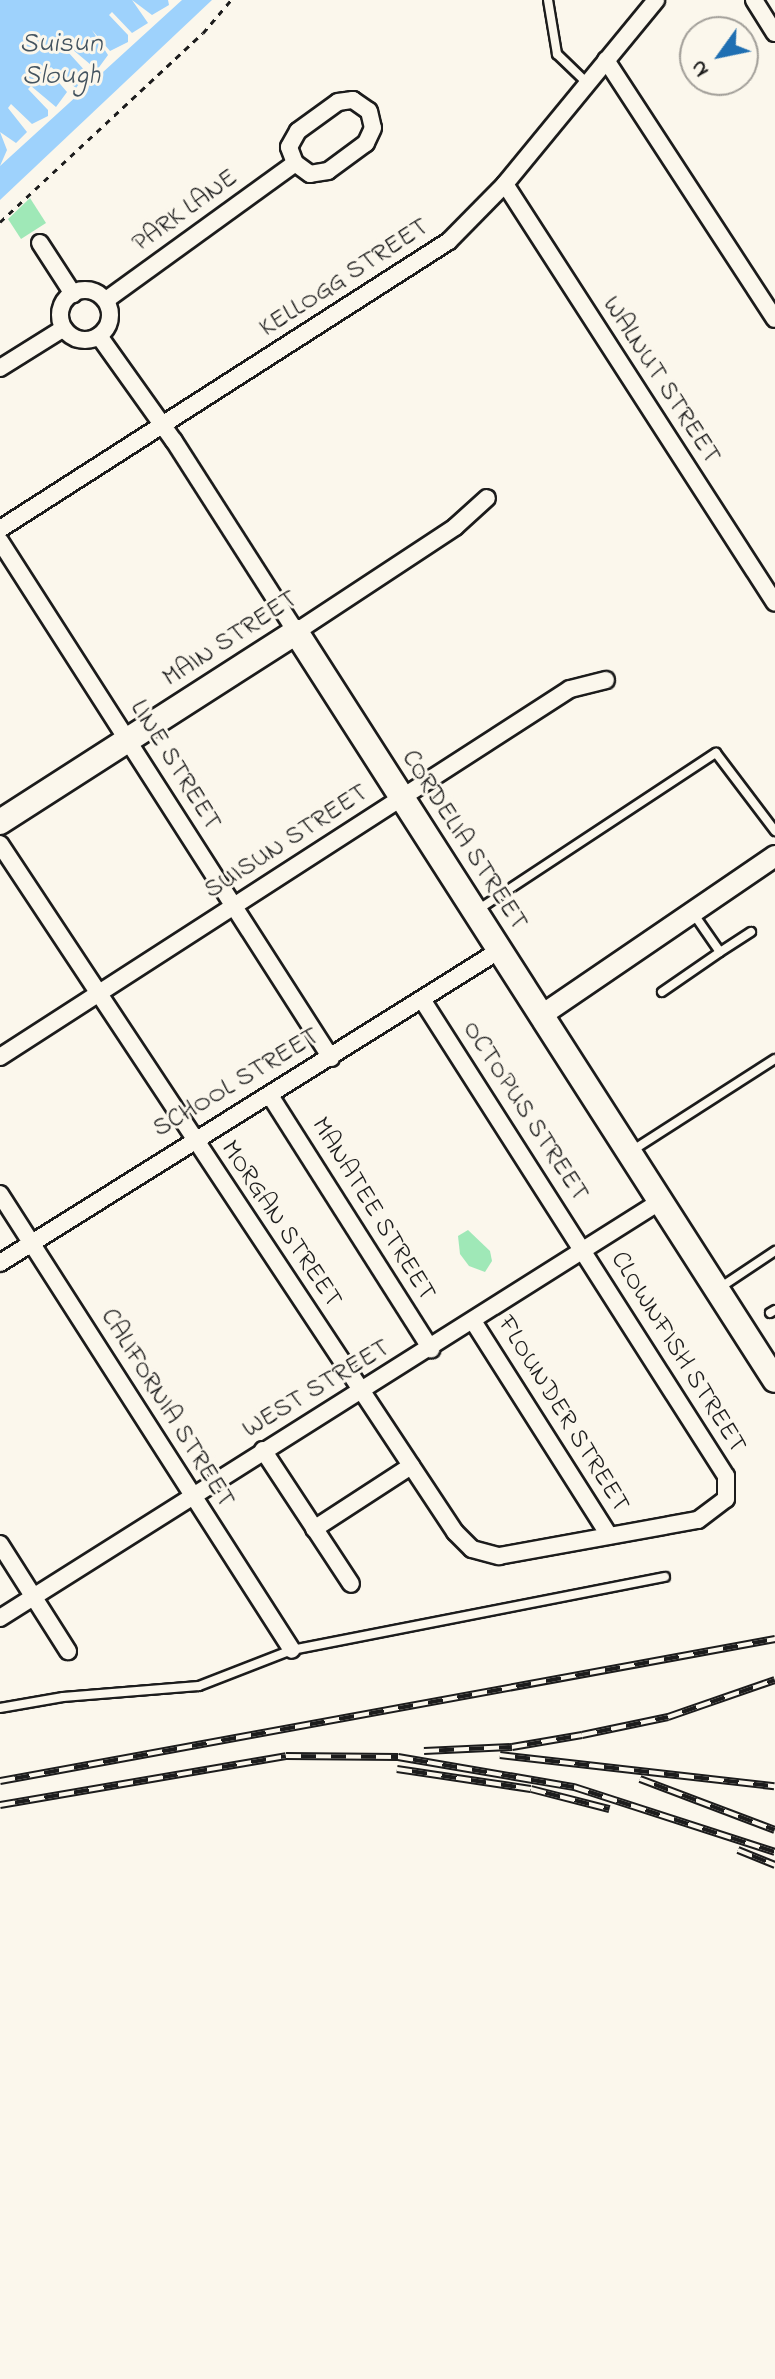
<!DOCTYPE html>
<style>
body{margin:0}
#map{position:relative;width:775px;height:2379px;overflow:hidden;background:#fbf7ec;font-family:"Indie Flower",sans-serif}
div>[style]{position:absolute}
.green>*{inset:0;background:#9fe8b7}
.water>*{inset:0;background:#9ed2fc}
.pier>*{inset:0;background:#fbf7ec}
.path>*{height:3px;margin-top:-1.5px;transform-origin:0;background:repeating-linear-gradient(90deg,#1c1c1c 0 6px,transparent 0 12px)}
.roads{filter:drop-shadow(2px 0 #1c1c1c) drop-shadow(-2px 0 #1c1c1c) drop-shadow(0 2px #1c1c1c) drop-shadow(0 -2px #1c1c1c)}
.service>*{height:8px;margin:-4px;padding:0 4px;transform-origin:4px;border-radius:4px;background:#fbf7ec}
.minor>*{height:16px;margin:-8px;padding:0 8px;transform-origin:8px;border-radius:8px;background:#fbf7ec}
.minor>.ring{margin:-8px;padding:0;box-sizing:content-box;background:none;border:16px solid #fbf7ec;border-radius:50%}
.tertiary>*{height:20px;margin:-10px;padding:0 10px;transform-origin:10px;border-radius:10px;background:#fbf7ec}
.secondary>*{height:24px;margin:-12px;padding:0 12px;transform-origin:12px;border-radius:12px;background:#fbf7ec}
.rail>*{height:8px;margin-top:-4px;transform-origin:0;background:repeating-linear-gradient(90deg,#fbf7ec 0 15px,#1c1c1c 0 30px);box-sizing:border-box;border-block:2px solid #1c1c1c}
span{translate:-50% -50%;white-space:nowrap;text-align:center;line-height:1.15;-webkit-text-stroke:6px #fbf7ec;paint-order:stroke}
.street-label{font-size:26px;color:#1c1c1c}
.water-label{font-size:28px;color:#43535f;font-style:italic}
.north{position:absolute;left:679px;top:16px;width:80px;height:80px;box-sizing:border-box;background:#fbf7ec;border:2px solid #a29f99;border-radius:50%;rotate:237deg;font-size:22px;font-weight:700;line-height:32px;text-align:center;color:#1c1c1c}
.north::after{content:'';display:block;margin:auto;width:28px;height:36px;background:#1f6fb2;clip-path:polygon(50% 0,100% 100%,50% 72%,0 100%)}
</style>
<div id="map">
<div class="green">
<div style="clip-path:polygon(30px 198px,46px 223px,21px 239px,8px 219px)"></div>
<div style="clip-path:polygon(468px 1230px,490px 1251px,492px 1261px,485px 1272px,469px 1266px,460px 1254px,458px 1236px)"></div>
</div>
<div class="water">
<div style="clip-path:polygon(0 0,212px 0,0 200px)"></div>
</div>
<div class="pier">
<div style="clip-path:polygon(132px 0,152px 15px,169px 5px,168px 0,182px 0,0 166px,7px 150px,0 132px,16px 143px,27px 132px,8px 108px,11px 104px,32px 124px,48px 116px,48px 110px,28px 89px,31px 86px,56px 107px,67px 92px,48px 70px,51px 67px,76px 88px,87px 73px,68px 52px,72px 49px,97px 70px,108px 55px,92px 30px,110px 51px,128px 42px,128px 35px,109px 15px,112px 12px,132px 33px,148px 23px)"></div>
</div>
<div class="path">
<div style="left:0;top:222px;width:277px;rotate:-43deg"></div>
<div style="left:203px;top:33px;width:43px;rotate:-49.7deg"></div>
</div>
<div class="roads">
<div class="service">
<div style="left:548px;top:0;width:55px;rotate:80.5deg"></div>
<div style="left:557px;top:54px;width:42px;rotate:44deg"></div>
<div style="left:479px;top:909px;width:284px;rotate:-33.4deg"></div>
<div style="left:716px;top:753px;width:98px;rotate:52.9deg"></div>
<div style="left:693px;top:913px;width:47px;rotate:55.3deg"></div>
<div style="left:720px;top:952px;width:37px;rotate:-33deg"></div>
<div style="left:662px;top:992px;width:70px;rotate:-34.6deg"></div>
<div style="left:630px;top:1152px;width:172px;rotate:-32.7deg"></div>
<div style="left:718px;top:1289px;width:69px;rotate:-33.7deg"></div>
<div style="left:770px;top:1313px;width:6px;rotate:-31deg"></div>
<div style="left:0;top:1708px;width:64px;rotate:-9.9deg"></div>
<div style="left:63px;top:1697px;width:136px;rotate:-4.6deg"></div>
<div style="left:199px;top:1686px;width:100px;rotate:-21.2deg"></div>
<div style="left:292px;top:1650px;width:380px;rotate:-11.1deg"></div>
</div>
<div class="minor">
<div style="left:754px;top:0;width:39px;rotate:58deg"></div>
<div style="left:606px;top:60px;width:309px;rotate:56.9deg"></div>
<div style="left:353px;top:100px;width:19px;rotate:35deg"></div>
<div style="left:369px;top:111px;width:17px;rotate:77deg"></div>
<div style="left:373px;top:128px;width:17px;rotate:115deg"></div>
<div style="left:366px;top:143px;width:47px;rotate:143.6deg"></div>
<div style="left:328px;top:171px;width:18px;rotate:171deg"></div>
<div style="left:310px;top:174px;width:19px;rotate:-144deg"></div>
<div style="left:295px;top:163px;width:17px;rotate:-111deg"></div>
<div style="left:289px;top:147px;width:18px;rotate:-61deg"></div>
<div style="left:298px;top:131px;width:49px;rotate:-35.9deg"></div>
<div style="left:338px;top:102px;width:15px;rotate:-8deg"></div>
<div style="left:505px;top:184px;width:498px;rotate:57.2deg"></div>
<div style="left:40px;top:243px;width:61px;rotate:57.1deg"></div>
<div class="ring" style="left:60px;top:290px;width:34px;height:34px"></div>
<div style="left:106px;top:300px;width:233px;rotate:-35.9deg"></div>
<div style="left:99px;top:336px;width:129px;rotate:54.5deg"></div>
<div style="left:174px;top:441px;width:227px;rotate:57.4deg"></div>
<div style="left:296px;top:632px;width:191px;rotate:-33.4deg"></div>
<div style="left:455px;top:527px;width:43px;rotate:-42.2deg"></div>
<div style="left:0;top:368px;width:75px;rotate:-32deg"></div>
<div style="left:0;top:529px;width:533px;rotate:-32.68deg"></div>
<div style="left:449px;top:241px;width:80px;rotate:-45.5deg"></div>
<div style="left:505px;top:184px;width:238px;rotate:-50.6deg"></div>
<div style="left:0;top:541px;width:614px;rotate:57.37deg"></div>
<div style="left:0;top:844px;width:825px;rotate:56.52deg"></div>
<div style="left:455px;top:1532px;width:24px;rotate:45deg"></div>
<div style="left:472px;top:1549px;width:28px;rotate:15deg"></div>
<div style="left:499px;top:1556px;width:202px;rotate:-10.3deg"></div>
<div style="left:698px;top:1520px;width:35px;rotate:-37deg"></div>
<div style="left:726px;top:1499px;width:23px;rotate:-90deg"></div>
<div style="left:726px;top:1476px;width:563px;rotate:-122.53deg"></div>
<div style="left:0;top:1057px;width:678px;rotate:-32.85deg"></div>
<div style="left:570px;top:689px;width:37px;rotate:-14deg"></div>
<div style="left:271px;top:1097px;width:299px;rotate:57.6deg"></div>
<div style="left:0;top:1194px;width:541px;rotate:57.37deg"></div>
<div style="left:0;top:1263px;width:590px;rotate:-32.05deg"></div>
<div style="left:473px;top:1321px;width:254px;rotate:57.6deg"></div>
<div style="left:263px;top:1450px;width:160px;rotate:56.7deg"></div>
<div style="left:314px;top:1529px;width:116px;rotate:-33deg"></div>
<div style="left:0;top:1544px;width:127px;rotate:57.6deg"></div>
<div style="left:0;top:1618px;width:779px;rotate:-32.26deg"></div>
</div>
<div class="tertiary">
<div style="left:542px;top:1015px;width:282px;rotate:-34.3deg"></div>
</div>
<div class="secondary">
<div style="left:0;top:822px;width:352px;rotate:-32.7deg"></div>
<div style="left:296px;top:632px;width:888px;rotate:57.37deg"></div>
</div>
</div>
<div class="rail">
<div style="left:424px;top:1751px;width:88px;rotate:-2.6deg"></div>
<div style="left:512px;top:1747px;width:71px;rotate:-9.7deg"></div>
<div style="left:582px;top:1735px;width:88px;rotate:-11.8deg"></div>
<div style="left:668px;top:1717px;width:113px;rotate:-19.1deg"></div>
<div style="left:500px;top:1755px;width:276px;rotate:6.5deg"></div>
<div style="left:397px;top:1769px;width:135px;rotate:8.5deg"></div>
<div style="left:531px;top:1789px;width:81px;rotate:14.4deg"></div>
<div style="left:640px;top:1779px;width:144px;rotate:20.7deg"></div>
<div style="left:0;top:1781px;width:788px;rotate:-10.38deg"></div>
<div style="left:0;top:1805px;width:290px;rotate:-9.7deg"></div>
<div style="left:286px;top:1756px;width:112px;rotate:0.5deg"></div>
<div style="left:398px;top:1757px;width:179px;rotate:9.7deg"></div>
<div style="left:574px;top:1787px;width:211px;rotate:17.9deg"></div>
<div style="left:738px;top:1850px;width:40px;rotate:22deg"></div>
</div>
<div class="street-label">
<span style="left:186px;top:212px;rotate:-36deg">PARK LANE</span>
<span style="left:345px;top:279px;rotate:-33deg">KELLOGG STREET</span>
<span style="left:660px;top:381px;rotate:57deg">WALNUT STREET</span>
<span style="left:231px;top:640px;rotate:-33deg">MAIN STREET</span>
<span style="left:174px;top:766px;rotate:58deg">LINE STREET</span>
<span style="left:463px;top:841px;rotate:57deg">CORDELIA STREET</span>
<span style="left:287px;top:843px;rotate:-33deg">SUISUN STREET</span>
<span style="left:237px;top:1084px;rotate:-31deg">SCHOOL STREET</span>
<span style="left:524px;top:1112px;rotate:57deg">OCTOPUS STREET</span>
<span style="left:372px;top:1210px;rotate:58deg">MANATEE STREET</span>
<span style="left:280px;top:1225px;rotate:56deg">MORGAN STREET</span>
<span style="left:677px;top:1353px;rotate:58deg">CLOWNFISH STREET</span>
<span style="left:317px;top:1390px;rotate:-31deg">WEST STREET</span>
<span style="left:166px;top:1409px;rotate:58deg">CALIFORNIA STREET</span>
<span style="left:562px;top:1415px;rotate:58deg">FLOUNDER STREET</span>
</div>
<div class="water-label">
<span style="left:61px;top:61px">Suisun<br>Slough</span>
</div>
<div class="north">N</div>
</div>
